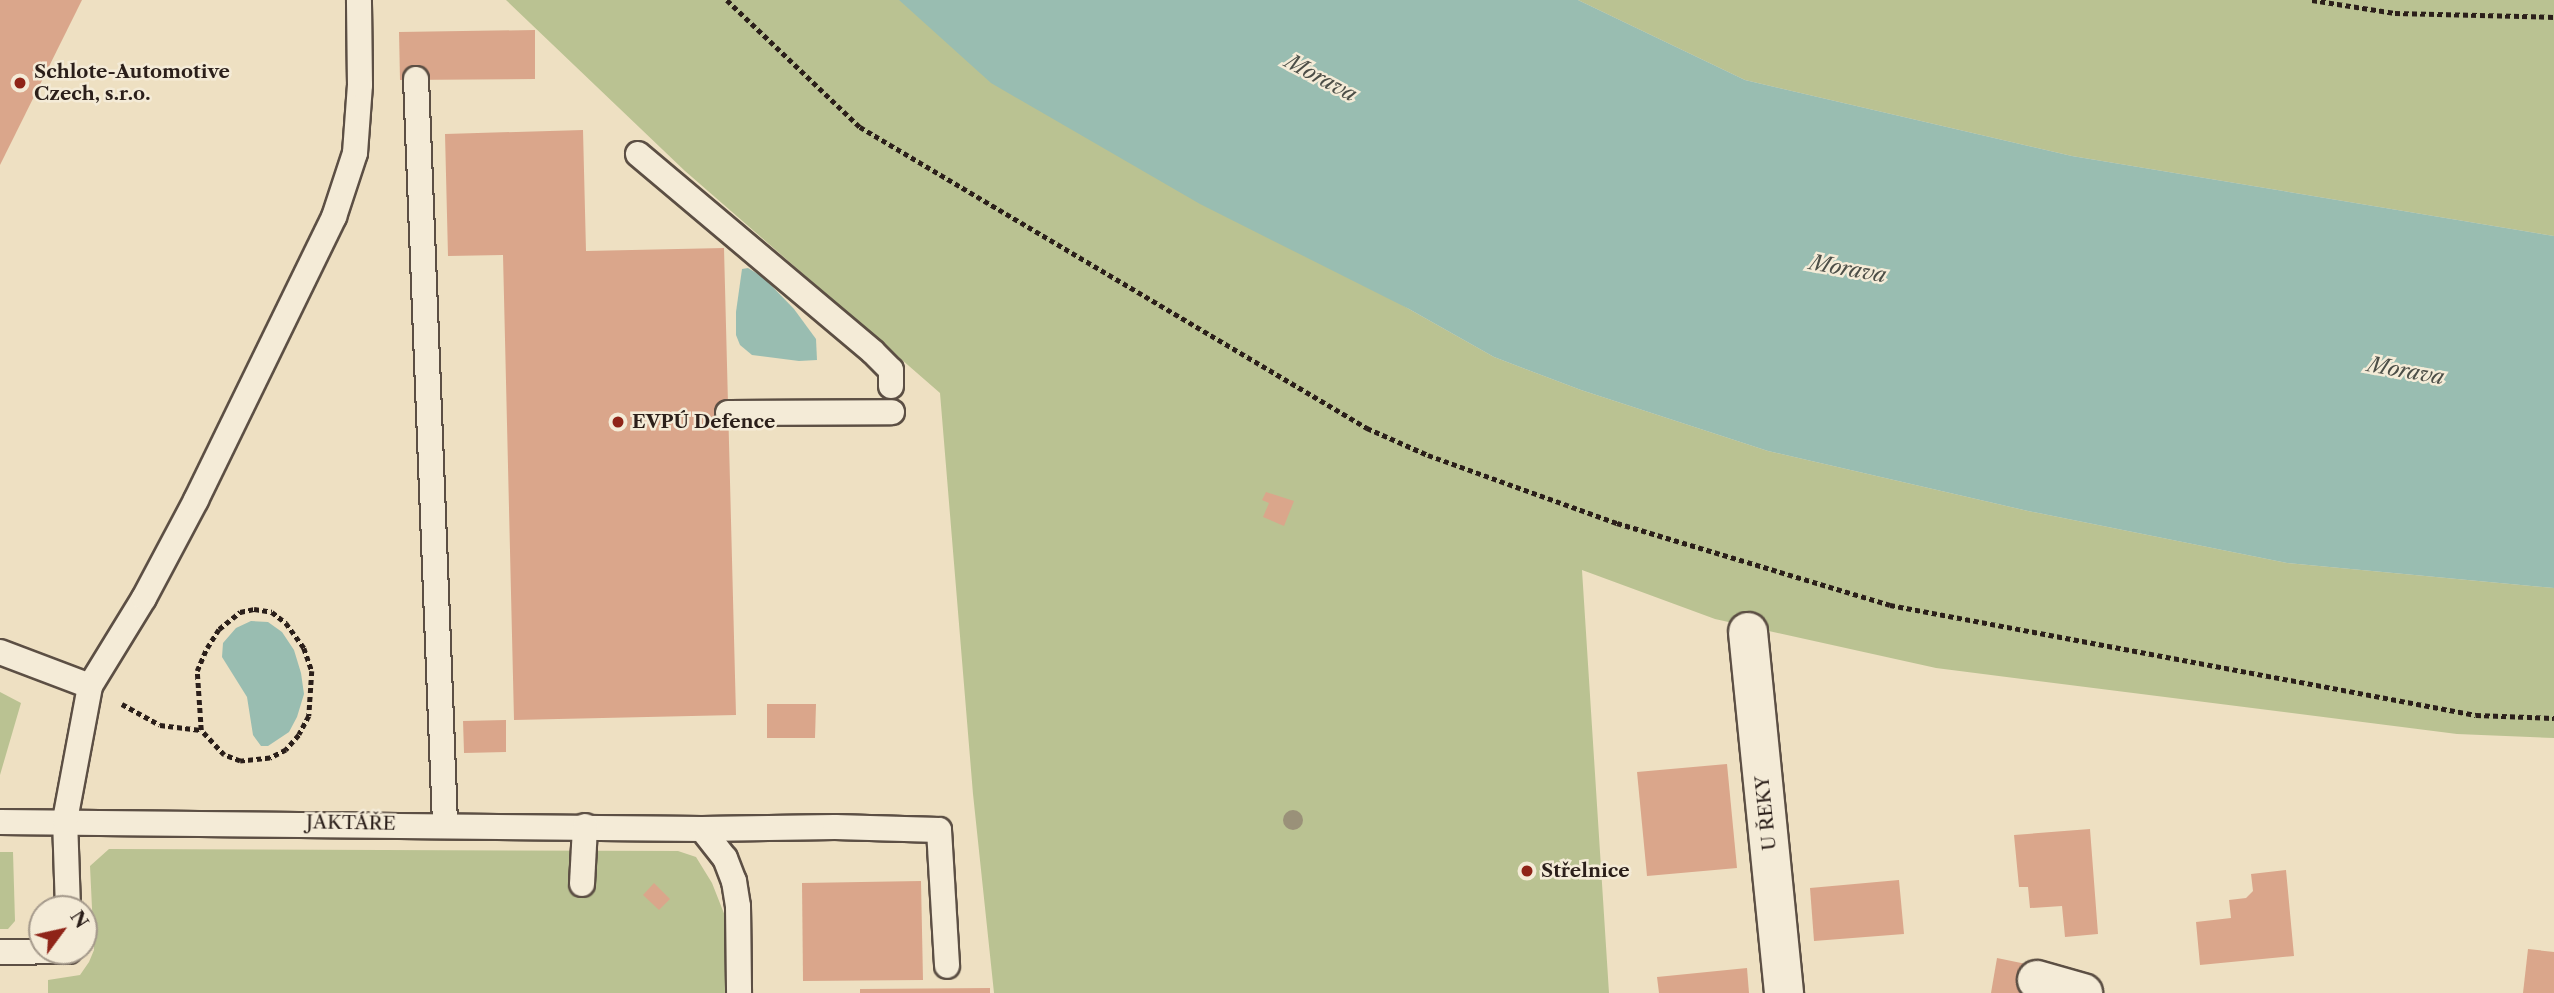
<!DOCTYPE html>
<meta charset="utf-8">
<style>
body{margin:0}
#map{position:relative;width:2554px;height:993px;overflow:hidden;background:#eee0c2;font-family:"Libre Caslon Text",serif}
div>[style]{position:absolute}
.green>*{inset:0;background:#bac292}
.water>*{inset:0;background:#99bdb1}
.building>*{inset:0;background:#daa68b}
.path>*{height:4.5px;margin-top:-2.25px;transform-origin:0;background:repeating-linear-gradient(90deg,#2b1f1a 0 5px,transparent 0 8.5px)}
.roads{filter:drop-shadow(2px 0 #5c4f44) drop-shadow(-2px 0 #5c4f44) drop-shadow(0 2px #5c4f44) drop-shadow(0 -2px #5c4f44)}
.service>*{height:24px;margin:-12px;padding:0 12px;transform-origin:12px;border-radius:12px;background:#f4ebd7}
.minor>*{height:38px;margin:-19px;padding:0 19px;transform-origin:19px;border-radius:19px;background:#f4ebd7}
.trees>*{width:20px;height:20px;margin:-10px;border-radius:50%;background:#9a9179}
.dots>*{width:19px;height:19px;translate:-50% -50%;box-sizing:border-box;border:4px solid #f4ebd7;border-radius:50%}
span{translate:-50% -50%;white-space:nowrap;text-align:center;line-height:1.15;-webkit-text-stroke:5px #f4ebd7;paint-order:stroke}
.poi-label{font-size:19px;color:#2b1f1a;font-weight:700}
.left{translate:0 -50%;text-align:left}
.street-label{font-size:19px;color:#2b1f1a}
.water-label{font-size:21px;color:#4c4e47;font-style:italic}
.north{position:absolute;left:28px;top:895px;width:70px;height:70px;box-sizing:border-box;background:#f4ebd7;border:2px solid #a4998b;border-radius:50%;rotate:57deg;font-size:19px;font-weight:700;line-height:28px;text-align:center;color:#2b1f1a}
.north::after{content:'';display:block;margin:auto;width:24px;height:32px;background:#8f2418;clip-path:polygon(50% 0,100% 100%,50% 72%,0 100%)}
</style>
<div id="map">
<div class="green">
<div style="clip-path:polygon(506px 0,900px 0,1409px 309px,1494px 357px,1581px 390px,1768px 451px,2028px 511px,2287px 563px,2554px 588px,2554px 738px,2457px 734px,1936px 668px,1715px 619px,1582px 570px,1609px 993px,994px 993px,973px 794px,940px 393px,685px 171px)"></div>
<div style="clip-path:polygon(1578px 0,2554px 0,2554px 236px,2072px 156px,1745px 80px)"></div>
<div style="clip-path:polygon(0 692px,21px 703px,0 775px)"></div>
<div style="clip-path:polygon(109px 849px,678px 851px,696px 857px,712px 883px,725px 916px,728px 993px,48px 993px,48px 980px,80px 975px,89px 962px,94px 950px,90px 866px)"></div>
<div style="clip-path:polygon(0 852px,13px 852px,15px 921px,8px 929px,0 929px)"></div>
</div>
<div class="water">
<div style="clip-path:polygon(899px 0,1578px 0,1745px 80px,2072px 156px,2554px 236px,2554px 588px,2287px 563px,2028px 511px,1768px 451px,1581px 390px,1494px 357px,1409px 309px,1200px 204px,991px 83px)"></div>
<div style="clip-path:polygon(748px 268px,763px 277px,794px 309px,816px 339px,817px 360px,799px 361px,752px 355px,740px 345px,736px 335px,736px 312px,742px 269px)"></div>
<div style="clip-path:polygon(251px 621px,268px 622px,282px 632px,294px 650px,301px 673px,304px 694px,297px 717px,289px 732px,268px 746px,261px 746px,253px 735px,247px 697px,222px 657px,223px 643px,236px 628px)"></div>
</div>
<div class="building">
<div style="clip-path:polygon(0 0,82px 0,0 165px)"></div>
<div style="clip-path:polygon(535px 30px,535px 79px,400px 80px,399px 32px)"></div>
<div style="clip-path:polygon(583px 130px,586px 251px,724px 248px,736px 715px,514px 720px,503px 255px,448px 256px,445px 134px)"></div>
<div style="clip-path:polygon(1266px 492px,1294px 501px,1284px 526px,1263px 517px,1269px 503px,1262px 500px)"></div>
<div style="clip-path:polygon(767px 704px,816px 704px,815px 738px,767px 738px)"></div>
<div style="clip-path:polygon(506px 720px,506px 752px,464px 753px,463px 721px)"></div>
<div style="clip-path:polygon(1727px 764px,1737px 868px,1647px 876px,1637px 772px)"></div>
<div style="clip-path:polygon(2090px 829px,2098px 934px,2065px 937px,2062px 906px,2030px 908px,2028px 887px,2019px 887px,2014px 835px)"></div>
<div style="clip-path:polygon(2286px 870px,2294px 956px,2200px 965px,2196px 922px,2231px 918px,2229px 900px,2246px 898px,2253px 891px,2251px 874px)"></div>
<div style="clip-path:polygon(1899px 880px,1904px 934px,1814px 941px,1810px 888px)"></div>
<div style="clip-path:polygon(921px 881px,923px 980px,803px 981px,802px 883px)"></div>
<div style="clip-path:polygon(654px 883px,670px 899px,659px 910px,643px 895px)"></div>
<div style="clip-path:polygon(2528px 949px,2554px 952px,2554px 993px,2523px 993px)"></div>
<div style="clip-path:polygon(1997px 958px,2031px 965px,2026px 993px,1991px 993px)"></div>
<div style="clip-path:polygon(1747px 968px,1749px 993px,1659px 993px,1657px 977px)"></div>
<div style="clip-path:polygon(990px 988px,990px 993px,860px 993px,860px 989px)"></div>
</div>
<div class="path">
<div style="left:727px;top:0;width:184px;rotate:43.7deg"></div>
<div style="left:860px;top:127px;width:590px;rotate:30.7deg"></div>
<div style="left:1367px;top:428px;width:67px;rotate:23.9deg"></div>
<div style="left:1428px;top:455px;width:201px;rotate:19.8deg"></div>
<div style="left:1617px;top:523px;width:285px;rotate:16.7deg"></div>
<div style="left:1890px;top:605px;width:596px;rotate:10.63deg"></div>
<div style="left:2476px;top:715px;width:78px;rotate:2.2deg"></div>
<div style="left:2312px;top:0;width:84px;rotate:8.9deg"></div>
<div style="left:2395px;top:13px;width:159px;rotate:1.4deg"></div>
<div style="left:122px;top:704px;width:43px;rotate:28.9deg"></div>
<div style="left:160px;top:725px;width:41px;rotate:7deg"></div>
<div style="left:201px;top:730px;width:59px;rotate:-93.9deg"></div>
<div style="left:197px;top:671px;width:25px;rotate:-67deg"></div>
<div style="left:207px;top:648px;width:22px;rotate:-58deg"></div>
<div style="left:219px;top:629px;width:27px;rotate:-39deg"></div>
<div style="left:240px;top:612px;width:14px;rotate:-12deg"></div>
<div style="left:254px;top:609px;width:18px;rotate:9deg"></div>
<div style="left:272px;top:612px;width:18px;rotate:38deg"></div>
<div style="left:286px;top:623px;width:31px;rotate:54deg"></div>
<div style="left:304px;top:648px;width:24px;rotate:71deg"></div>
<div style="left:312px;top:671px;width:45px;rotate:93.8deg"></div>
<div style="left:309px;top:716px;width:21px;rotate:118deg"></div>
<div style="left:299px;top:735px;width:20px;rotate:131deg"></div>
<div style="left:286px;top:750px;width:18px;rotate:153deg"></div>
<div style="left:270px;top:758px;width:30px;rotate:174deg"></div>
<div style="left:240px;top:761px;width:17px;rotate:-159deg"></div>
<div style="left:224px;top:755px;width:34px;rotate:-133deg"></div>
</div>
<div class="roads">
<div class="service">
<div style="left:416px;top:79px;width:746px;rotate:87.77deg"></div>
<div style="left:638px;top:154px;width:307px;rotate:40.1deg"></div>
<div style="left:873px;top:352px;width:25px;rotate:45deg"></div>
<div style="left:891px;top:370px;width:16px;rotate:90deg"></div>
<div style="left:728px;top:413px;width:164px;rotate:-0.3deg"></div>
<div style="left:0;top:652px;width:96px;rotate:20.7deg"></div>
<div style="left:90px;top:686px;width:103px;rotate:-58.5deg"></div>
<div style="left:144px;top:598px;width:111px;rotate:-62deg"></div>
<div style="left:196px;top:500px;width:315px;rotate:-64deg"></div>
<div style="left:334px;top:217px;width:67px;rotate:-71.8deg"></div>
<div style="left:355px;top:153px;width:68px;rotate:-85.8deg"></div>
<div style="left:360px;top:85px;width:85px;rotate:-90.7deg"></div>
<div style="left:0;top:822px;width:702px;rotate:0.57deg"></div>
<div style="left:702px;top:829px;width:133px;rotate:-0.9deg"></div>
<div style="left:835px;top:827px;width:104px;rotate:1.7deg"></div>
<div style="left:939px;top:830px;width:136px;rotate:86.6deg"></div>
<div style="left:702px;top:829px;width:37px;rotate:52deg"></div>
<div style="left:725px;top:858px;width:25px;rotate:69deg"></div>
<div style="left:734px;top:881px;width:25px;rotate:81deg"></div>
<div style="left:738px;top:906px;width:87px;rotate:89.3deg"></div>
<div style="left:582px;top:884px;width:58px;rotate:-87deg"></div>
<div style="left:68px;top:909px;width:89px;rotate:-91.9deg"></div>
<div style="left:65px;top:820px;width:136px;rotate:-79.4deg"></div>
<div style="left:0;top:952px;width:69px;rotate:-0.8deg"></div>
</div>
<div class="minor">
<div style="left:1748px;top:632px;width:363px;rotate:84.3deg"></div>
<div style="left:2037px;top:980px;width:48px;rotate:15.8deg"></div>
</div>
</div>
<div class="trees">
<div style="left:1293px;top:820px"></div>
</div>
<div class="dots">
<div style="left:20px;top:83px;background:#8f2418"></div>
<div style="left:618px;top:422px;background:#8f2418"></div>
<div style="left:1527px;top:871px;background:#8f2418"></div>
</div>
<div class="poi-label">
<span class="left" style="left:34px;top:83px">Schlote-Automotive<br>Czech, s.r.o.</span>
<span class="left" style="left:632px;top:422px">EVPÚ Defence</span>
<span class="left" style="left:1541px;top:871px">Střelnice</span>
</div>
<div class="street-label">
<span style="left:1766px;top:813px;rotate:-96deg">U ŘEKY</span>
<span style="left:351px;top:823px;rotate:1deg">JAKTÁŘE</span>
</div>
<div class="water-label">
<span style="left:1321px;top:78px;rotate:28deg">Morava</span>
<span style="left:1848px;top:269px;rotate:10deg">Morava</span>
<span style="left:2406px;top:371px;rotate:10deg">Morava</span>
</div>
<div class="north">N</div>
</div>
